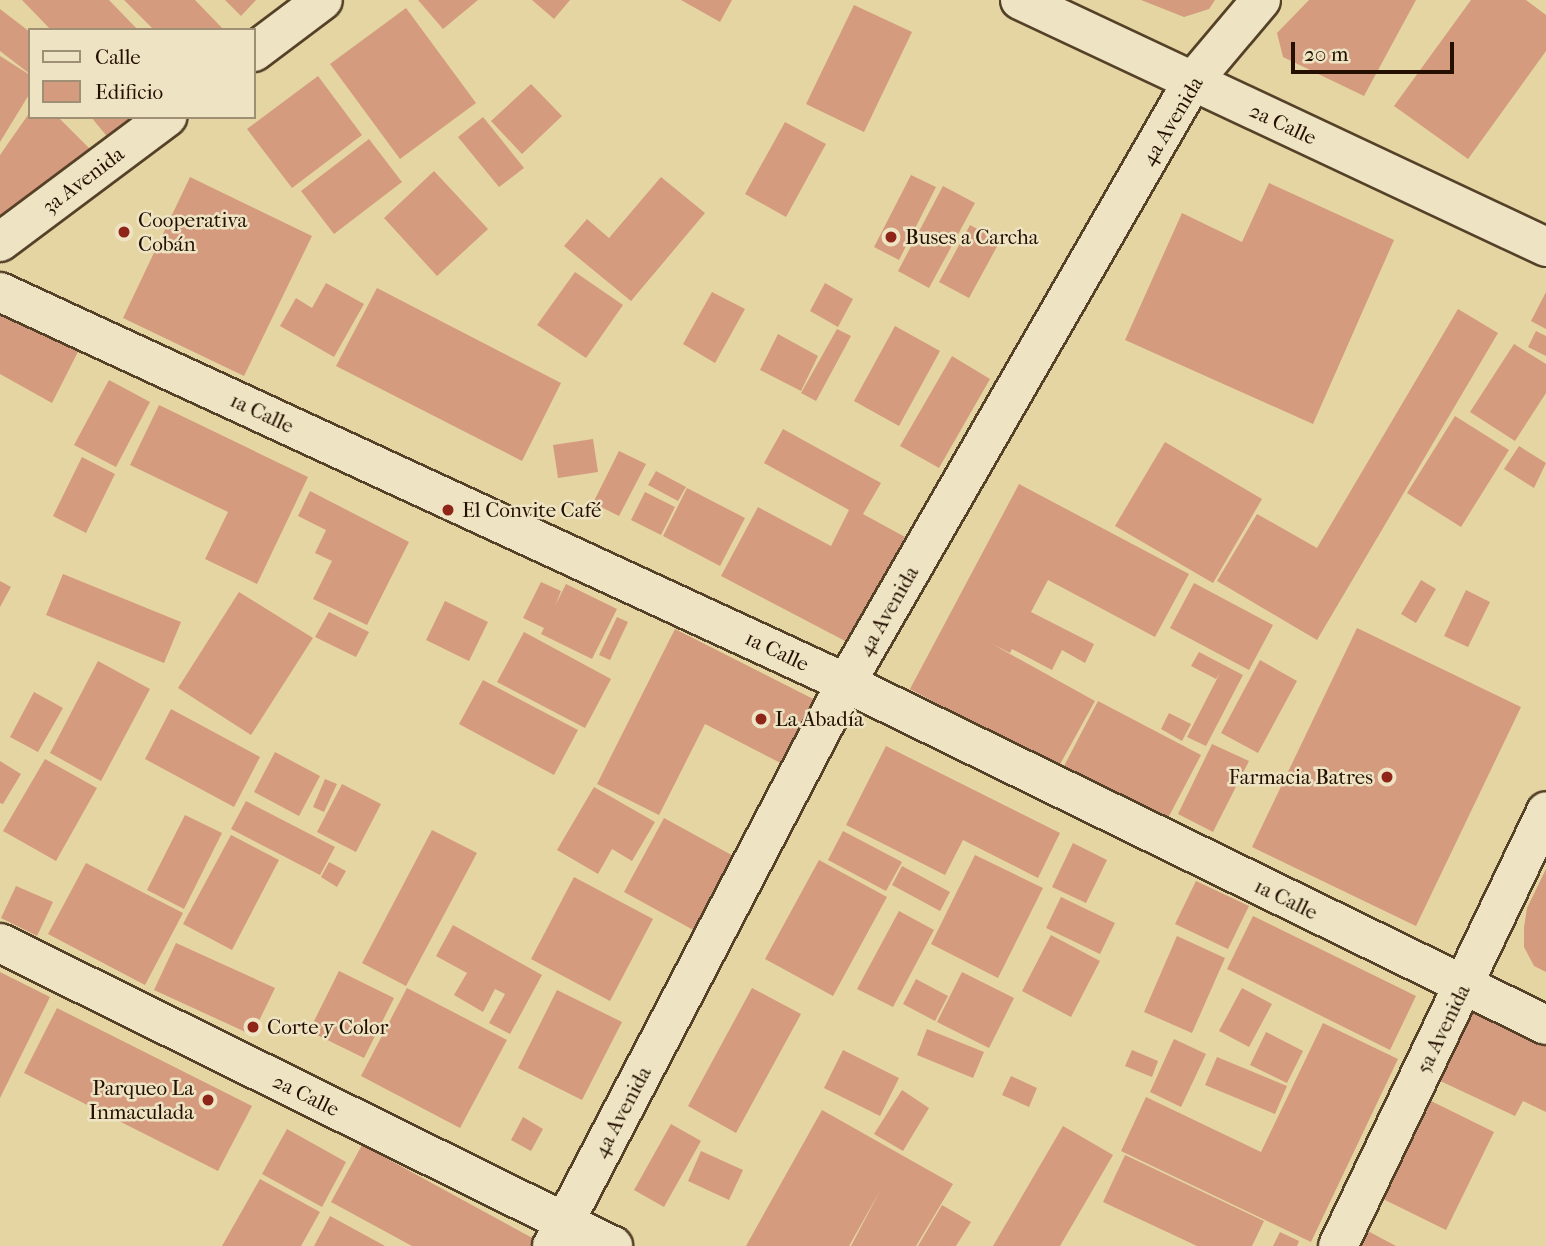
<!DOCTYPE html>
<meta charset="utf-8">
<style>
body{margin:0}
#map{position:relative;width:1546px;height:1246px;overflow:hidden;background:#e5d5a2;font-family:"IM FELL French Canon",serif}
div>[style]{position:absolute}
.building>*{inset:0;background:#d59b7e}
.roads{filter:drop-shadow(2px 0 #554128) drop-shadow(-2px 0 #554128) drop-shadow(0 2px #554128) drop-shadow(0 -2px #554128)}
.street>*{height:38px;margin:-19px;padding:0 19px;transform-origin:19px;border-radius:19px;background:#eee4c3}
.secondary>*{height:38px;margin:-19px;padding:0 19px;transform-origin:19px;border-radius:19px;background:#eee4c3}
.dots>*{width:19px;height:19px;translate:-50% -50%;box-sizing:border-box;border:4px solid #eee4c3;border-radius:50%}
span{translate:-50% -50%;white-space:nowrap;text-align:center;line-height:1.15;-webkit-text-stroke:5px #eee4c3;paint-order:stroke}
.street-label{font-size:21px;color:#251000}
.poi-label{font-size:21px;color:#251000}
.left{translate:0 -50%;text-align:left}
.right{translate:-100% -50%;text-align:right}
.legend{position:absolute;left:28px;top:28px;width:228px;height:91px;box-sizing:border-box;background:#eee4c3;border:2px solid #9e8f75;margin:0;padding:9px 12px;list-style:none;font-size:21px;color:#251000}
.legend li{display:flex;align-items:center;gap:14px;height:35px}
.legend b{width:35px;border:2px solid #9e8f75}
.scale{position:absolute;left:1291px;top:42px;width:163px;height:32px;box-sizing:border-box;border:4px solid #251000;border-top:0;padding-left:9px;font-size:21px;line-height:24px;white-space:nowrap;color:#251000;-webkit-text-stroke:5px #eee4c3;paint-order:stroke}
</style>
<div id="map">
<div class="building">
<div style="clip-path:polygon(22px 0,109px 0,138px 30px,51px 30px)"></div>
<div style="clip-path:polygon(124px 0,195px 0,224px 30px,154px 30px)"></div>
<div style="clip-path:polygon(225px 0,256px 0,241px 16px)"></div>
<div style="clip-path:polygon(418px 0,478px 0,443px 29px)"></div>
<div style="clip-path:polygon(532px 0,570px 0,554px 19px)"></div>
<div style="clip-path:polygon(681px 0,732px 0,720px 22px)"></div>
<div style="clip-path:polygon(1141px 0,1215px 0,1209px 9px,1184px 17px)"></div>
<div style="clip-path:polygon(1309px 0,1416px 0,1364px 96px,1283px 57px,1277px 33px)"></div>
<div style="clip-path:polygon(1471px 0,1526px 0,1546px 15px,1546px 51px,1468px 159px,1394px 106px)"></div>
<div style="clip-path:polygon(854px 5px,912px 32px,864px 132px,806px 104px)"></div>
<div style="clip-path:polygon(406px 8px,476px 103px,400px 159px,330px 64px)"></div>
<div style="clip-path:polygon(0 9px,30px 32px,30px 74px,0 51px)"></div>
<div style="clip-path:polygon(0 56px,30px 75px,30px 93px,0 142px)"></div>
<div style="clip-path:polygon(318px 76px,362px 135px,292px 188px,247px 129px)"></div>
<div style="clip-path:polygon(531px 84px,562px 116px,522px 154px,491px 121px)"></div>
<div style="clip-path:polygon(30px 112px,30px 117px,58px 117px,98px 157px,0 235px,0 155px)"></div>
<div style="clip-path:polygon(91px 117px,147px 117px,119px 151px)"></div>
<div style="clip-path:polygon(483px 117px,524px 168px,499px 187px,458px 137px)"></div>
<div style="clip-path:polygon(785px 122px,826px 144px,786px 217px,745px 194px)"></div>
<div style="clip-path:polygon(369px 139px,402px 182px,334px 234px,301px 191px)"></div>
<div style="clip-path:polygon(434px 171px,488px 229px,437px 276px,384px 218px)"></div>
<div style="clip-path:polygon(911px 175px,936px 187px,899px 260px,874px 247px)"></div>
<div style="clip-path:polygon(190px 177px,312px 236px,244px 376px,123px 318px)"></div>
<div style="clip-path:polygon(661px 177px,705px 213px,631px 301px,564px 246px,587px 219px,609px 238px)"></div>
<div style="clip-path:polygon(1269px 183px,1394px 240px,1313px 424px,1125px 340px,1182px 213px,1242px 242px)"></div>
<div style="clip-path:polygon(943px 186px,975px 203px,929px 288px,898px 271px)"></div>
<div style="clip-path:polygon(970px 225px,1000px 241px,969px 298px,939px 282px)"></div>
<div style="clip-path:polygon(575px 272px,623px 305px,586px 358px,537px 325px)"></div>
<div style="clip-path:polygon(326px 283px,364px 304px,334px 357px,280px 326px,296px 298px,312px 308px)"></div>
<div style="clip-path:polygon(825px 283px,853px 299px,838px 327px,810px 311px)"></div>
<div style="clip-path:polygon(377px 288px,561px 383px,522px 461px,336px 366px)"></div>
<div style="clip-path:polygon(712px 292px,745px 309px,715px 363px,683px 344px)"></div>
<div style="clip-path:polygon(1546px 292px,1546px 329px,1531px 321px)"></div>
<div style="clip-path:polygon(0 301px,83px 342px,52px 403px,0 374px)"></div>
<div style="clip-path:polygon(1458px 309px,1498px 333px,1317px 640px,1217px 581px,1257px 514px,1317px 548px)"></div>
<div style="clip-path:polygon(895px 326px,940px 351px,899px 426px,854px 401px)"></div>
<div style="clip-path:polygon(837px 329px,851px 336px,816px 401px,801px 393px)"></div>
<div style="clip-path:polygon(1536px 331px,1546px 336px,1546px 356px,1528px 347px)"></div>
<div style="clip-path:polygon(778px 334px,818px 356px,801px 391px,760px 370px)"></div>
<div style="clip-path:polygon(1514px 344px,1546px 364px,1546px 393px,1515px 441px,1470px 412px)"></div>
<div style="clip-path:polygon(952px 356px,990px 379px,939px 468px,900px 446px)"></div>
<div style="clip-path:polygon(109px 380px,150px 402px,116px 467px,74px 445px)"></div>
<div style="clip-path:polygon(159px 405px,308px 477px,257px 584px,205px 559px,228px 512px,130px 465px)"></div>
<div style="clip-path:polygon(1455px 416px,1509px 450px,1461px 527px,1407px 493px)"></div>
<div style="clip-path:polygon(783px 429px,881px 483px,863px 514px,905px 537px,849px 643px,721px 576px,758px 507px,831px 546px,849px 510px,764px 463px)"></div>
<div style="clip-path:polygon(593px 439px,598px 472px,558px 478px,553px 445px)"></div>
<div style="clip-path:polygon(1165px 442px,1262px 499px,1213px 583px,1115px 526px)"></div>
<div style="clip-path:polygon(1519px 446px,1546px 463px,1534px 488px,1504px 469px)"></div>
<div style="clip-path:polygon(619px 451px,646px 464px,619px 516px,593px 503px)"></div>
<div style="clip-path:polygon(82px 457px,115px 474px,86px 533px,53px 516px)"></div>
<div style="clip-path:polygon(656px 471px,686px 487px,678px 501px,648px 485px)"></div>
<div style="clip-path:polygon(1019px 484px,1189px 574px,1155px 637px,1048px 580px,1031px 612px,1094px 644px,1085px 663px,1062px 650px,1052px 670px,1012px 649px,1010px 653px,992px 644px,1095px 701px,1058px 768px,910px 689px)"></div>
<div style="clip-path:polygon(687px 488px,745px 518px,720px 566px,663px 536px)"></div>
<div style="clip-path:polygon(310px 491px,409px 542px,367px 625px,313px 599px,332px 561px,315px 553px,326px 530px,298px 516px)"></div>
<div style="clip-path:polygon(645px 492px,675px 507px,661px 535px,631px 520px)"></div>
<div style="clip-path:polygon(63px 574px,181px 622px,164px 663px,46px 615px)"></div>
<div style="clip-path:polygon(1421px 580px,1436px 589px,1416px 623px,1401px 614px)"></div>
<div style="clip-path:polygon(0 581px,11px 587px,0 607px)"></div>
<div style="clip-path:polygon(541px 582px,561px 591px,555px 606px,566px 584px,617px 609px,592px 659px,541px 634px,544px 628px,523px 618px)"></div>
<div style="clip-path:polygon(1194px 583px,1273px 625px,1249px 670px,1170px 628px)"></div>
<div style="clip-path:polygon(1466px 590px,1490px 602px,1468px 647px,1444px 636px)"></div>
<div style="clip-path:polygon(239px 592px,313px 638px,251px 735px,178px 688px)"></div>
<div style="clip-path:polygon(445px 601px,488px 622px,469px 661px,426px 640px)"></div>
<div style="clip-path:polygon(329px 612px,369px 632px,356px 657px,315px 637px)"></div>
<div style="clip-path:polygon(617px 617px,628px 622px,610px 660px,599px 655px)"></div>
<div style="clip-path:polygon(1357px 628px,1521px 707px,1416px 926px,1252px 847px)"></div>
<div style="clip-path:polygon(675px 629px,829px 707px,796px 771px,705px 724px,659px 815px,597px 784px)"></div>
<div style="clip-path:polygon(524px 632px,611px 679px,585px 728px,497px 682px)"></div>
<div style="clip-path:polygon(1199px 652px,1243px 675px,1206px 746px,1187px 737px,1220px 673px,1216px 679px,1191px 666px)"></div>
<div style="clip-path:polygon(1260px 660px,1297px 681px,1258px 753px,1221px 733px)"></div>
<div style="clip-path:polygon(98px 661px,150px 689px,101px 781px,50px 753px)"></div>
<div style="clip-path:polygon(483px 680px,578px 730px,554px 775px,459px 724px)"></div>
<div style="clip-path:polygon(34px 692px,63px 708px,38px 752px,10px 737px)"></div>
<div style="clip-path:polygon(1098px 701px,1201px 755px,1167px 820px,1064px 766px)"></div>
<div style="clip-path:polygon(171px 709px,260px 757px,234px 807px,145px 759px)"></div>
<div style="clip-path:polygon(1169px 713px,1191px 724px,1182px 741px,1161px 729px)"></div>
<div style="clip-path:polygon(1212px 744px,1249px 761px,1213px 832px,1178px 814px)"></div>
<div style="clip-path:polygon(886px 746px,1060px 833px,1038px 878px,963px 840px,945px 875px,846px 825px)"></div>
<div style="clip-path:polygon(275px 752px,320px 776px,299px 816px,254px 792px)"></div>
<div style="clip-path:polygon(45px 759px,97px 788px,56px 861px,3px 831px)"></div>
<div style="clip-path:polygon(0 761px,21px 774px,3px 804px,0 803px)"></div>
<div style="clip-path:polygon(325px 779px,337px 784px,324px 812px,313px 807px)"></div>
<div style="clip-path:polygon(342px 784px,381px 804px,356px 852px,317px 832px)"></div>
<div style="clip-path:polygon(594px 787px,655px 822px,632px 861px,612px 849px,598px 874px,557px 850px)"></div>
<div style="clip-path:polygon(246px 801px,335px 847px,320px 875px,231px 829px)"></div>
<div style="clip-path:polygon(185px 815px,222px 833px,184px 909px,147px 890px)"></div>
<div style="clip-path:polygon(664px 818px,748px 864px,708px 938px,624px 892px)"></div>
<div style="clip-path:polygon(432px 830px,477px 853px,406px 986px,362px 963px)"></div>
<div style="clip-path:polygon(843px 831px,902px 862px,886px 891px,828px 860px)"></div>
<div style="clip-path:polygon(231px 835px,279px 860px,232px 950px,183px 924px)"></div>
<div style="clip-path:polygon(1073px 843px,1107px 860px,1086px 903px,1052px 887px)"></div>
<div style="clip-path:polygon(975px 855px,1043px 888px,998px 978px,931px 944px)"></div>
<div style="clip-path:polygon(819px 860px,887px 897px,833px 996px,765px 959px)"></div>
<div style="clip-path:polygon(329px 862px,346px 871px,337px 887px,321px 877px)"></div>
<div style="clip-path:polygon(86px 863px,183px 913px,145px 985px,48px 934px)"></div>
<div style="clip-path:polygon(902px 866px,950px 892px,940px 911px,892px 885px)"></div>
<div style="clip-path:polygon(1546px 869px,1546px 972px,1534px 966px,1524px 947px,1524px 927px,1527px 908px)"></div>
<div style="clip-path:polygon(574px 877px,653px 919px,610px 1001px,531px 959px)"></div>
<div style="clip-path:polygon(1196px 881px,1249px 906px,1228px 949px,1175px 924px)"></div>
<div style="clip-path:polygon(16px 886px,53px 902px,37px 936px,1px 918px)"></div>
<div style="clip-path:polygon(1061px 897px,1115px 923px,1100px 954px,1046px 928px)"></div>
<div style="clip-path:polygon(899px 911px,934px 930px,893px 1007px,857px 989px)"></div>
<div style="clip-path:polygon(1253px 916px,1416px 996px,1390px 1050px,1227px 969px)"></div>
<div style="clip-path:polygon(453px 925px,542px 975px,510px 1034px,489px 1023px,505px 994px,495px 989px,483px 1012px,454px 995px,467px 973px,436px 956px)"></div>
<div style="clip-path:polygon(1051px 935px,1100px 961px,1071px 1017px,1022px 991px)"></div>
<div style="clip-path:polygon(1177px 936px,1225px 958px,1192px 1033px,1144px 1012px)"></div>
<div style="clip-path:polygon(176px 943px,275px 988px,252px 1035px,154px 990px)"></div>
<div style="clip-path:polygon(339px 971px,394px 998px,364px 1058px,309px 1031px)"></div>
<div style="clip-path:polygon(0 972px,50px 997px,0 1098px)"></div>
<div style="clip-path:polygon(962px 972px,1014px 998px,989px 1048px,937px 1022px)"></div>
<div style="clip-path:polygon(916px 979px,948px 996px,935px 1021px,903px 1004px)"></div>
<div style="clip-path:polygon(407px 988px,507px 1040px,460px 1128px,361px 1076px)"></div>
<div style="clip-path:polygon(752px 988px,801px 1014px,736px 1133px,688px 1106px)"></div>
<div style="clip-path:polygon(1242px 988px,1272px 1004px,1249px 1047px,1219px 1031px)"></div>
<div style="clip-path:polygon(557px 990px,622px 1022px,582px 1100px,518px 1068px)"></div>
<div style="clip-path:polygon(57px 1008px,252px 1106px,218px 1171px,24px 1073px)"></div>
<div style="clip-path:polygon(1470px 1009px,1546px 1046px,1546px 1112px,1523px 1101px,1515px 1116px,1436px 1079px)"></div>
<div style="clip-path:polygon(1323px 1023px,1398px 1059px,1311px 1242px,1121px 1151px,1146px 1097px,1261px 1152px)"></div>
<div style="clip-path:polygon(927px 1029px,984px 1052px,973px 1078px,917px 1055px)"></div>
<div style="clip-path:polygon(1266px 1032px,1303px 1051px,1287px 1083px,1250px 1065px)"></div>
<div style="clip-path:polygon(1174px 1039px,1206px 1054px,1181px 1107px,1150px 1092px)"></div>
<div style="clip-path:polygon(843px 1050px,899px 1078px,880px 1116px,824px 1088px)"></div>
<div style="clip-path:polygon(1132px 1050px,1158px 1061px,1152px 1077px,1125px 1066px)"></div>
<div style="clip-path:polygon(1217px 1057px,1287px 1086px,1275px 1114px,1205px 1085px)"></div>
<div style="clip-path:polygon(1011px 1076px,1037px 1088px,1029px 1107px,1002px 1095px)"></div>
<div style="clip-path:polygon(902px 1090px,929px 1108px,903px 1151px,874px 1134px)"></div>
<div style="clip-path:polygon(1427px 1099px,1494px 1132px,1446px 1230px,1379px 1197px)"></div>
<div style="clip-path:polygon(822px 1110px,953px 1184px,916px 1246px,851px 1246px,881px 1189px,849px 1246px,746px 1246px)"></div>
<div style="clip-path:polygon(523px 1117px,543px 1129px,531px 1151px,511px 1140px)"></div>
<div style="clip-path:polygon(671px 1124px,701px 1141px,664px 1207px,634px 1190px)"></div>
<div style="clip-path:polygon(1063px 1126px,1113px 1155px,1060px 1246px,993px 1246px)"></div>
<div style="clip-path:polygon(287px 1129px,346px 1162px,322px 1207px,262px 1174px)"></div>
<div style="clip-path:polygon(362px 1145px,547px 1246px,412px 1246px,331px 1202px)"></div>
<div style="clip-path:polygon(701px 1151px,743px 1170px,729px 1200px,688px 1181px)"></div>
<div style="clip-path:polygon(1125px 1155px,1264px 1221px,1252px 1246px,1197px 1246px,1103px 1202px)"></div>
<div style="clip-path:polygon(260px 1179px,320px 1212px,301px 1246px,222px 1246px)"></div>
<div style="clip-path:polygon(942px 1205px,971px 1222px,956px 1246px,918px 1246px)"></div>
<div style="clip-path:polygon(330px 1216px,385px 1246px,314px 1246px)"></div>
<div style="clip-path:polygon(1364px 1229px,1396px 1246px,1355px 1246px)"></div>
<div style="clip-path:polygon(1280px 1232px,1299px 1241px,1297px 1246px,1273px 1246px)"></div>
</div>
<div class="roads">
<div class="street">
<div style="left:0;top:943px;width:684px;rotate:26.3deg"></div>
<div style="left:552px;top:1246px;width:635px;rotate:-62.43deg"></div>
<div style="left:846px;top:683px;width:693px;rotate:-60.07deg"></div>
<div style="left:1192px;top:82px;width:107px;rotate:-49.9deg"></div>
<div style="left:1338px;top:1246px;width:482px;rotate:-64.4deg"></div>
</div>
<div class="secondary">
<div style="left:1020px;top:0;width:581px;rotate:25.15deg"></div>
<div style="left:254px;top:52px;width:86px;rotate:-37deg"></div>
<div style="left:0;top:242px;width:209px;rotate:-36.8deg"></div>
<div style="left:0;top:292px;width:932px;rotate:24.81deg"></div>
<div style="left:846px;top:683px;width:779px;rotate:26.04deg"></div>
</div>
</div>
<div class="dots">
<div style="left:124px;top:232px;background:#8f2418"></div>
<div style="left:891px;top:237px;background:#8f2418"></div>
<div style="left:448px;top:510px;background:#8f2418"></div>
<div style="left:761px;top:719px;background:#8f2418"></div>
<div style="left:1387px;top:777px;background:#8f2418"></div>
<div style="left:253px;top:1027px;background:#8f2418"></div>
<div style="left:208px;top:1100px;background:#8f2418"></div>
</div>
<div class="street-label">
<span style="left:1172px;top:121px;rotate:-59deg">4a Avenida</span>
<span style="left:1283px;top:124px;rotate:25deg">2a Calle</span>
<span style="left:83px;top:180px;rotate:-37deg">3a Avenida</span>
<span style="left:262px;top:413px;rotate:25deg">1a Calle</span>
<span style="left:888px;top:611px;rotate:-60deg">4a Avenida</span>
<span style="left:777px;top:651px;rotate:25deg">1a Calle</span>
<span style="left:1286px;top:899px;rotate:26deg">1a Calle</span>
<span style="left:1443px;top:1029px;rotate:-64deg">5a Avenida</span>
<span style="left:306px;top:1095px;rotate:26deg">2a Calle</span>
<span style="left:622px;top:1112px;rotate:-62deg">4a Avenida</span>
</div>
<div class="poi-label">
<span class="left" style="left:138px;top:232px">Cooperativa<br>Cobán</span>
<span class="left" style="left:905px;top:237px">Buses a Carcha</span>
<span class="left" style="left:462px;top:510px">El Convite Café</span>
<span class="left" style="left:775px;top:719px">La Abadía</span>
<span class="right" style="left:1373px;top:777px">Farmacia Batres</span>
<span class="left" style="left:267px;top:1027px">Corte y Color</span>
<span class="right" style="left:194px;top:1100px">Parqueo La<br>Inmaculada</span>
</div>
<ul class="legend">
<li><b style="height:9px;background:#eee4c3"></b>Calle</li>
<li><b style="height:19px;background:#d59b7e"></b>Edificio</li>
</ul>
<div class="scale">20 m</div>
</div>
